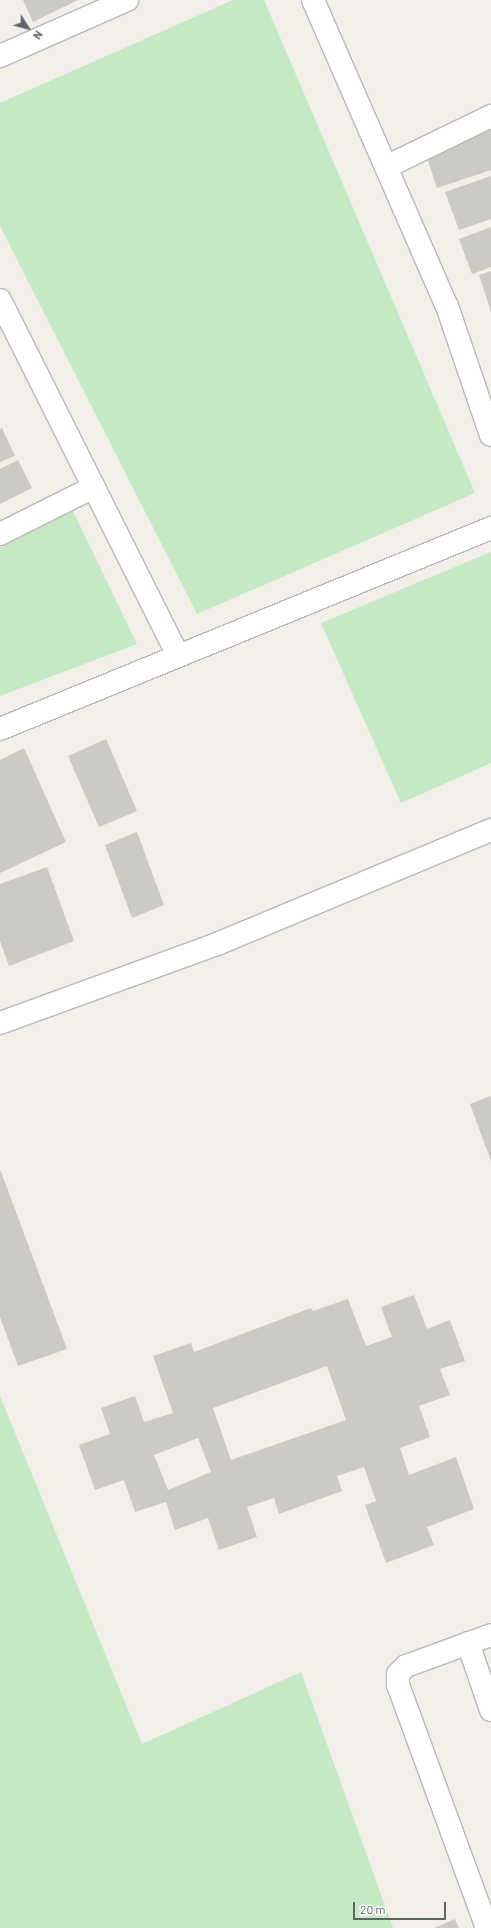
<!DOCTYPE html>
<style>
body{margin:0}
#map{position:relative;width:491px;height:1928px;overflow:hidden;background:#f1efe8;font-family:Barlow,sans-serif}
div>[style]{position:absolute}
.green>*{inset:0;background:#c5e8c5}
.building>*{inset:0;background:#cccac5}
.roads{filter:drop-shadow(1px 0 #b5b8bc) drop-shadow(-1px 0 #b5b8bc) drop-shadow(0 1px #b5b8bc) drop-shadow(0 -1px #b5b8bc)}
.minor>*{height:22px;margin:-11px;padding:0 11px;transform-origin:11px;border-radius:11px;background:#fff}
span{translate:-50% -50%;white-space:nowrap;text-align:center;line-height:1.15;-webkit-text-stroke:3px #fff;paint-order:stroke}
.north{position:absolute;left:8px;top:8px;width:40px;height:40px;-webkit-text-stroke:3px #fff;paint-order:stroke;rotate:126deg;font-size:11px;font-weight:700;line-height:16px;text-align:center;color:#5f6368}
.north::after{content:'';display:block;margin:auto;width:14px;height:18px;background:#5f6368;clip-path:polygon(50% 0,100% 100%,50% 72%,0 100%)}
.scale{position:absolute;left:353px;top:1902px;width:93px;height:18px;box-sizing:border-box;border:2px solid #5f6368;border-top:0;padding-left:5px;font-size:12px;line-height:14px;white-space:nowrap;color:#5f6368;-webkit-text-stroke:3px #fff;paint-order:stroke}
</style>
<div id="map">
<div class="green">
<div style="clip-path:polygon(233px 0,264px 0,475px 493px,197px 614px,0 226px,0 103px)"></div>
<div style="clip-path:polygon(73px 511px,137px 644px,0 696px,0 547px)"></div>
<div style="clip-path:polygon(491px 552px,491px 763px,401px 803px,321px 623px)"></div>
<div style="clip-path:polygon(0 1396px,142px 1744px,301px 1672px,393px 1928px,0 1928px)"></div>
</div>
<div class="building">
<div style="clip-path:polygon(23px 0,78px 0,33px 22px)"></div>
<div style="clip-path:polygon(491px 130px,491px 170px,437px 188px,425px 152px)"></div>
<div style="clip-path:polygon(491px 176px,491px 219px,459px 230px,445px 192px)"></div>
<div style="clip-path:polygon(491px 227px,491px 267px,472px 274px,459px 239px)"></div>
<div style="clip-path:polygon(491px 271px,491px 312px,479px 275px)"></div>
<div style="clip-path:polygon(2px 428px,15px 456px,0 462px,0 429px)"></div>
<div style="clip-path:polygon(18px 460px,32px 488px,0 504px,0 469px)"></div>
<div style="clip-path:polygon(106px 739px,137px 811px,99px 827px,68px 756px)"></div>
<div style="clip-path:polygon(24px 748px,66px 842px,0 873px,0 760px)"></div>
<div style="clip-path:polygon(137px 832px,164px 905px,132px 918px,105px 845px)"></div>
<div style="clip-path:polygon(47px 867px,74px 941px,9px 966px,0 941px,0 884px)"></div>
<div style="clip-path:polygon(491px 1096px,491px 1161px,470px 1104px)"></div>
<div style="clip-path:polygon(0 1169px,67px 1349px,18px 1366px,0 1317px)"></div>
<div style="clip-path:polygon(evenodd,414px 1295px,427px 1329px,450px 1320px,465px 1361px,440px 1369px,450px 1395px,419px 1406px,430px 1437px,400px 1448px,409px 1475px,456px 1457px,474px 1509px,427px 1527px,434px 1545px,386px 1563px,365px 1505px,376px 1501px,364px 1467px,337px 1476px,342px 1491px,279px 1514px,274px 1498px,247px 1507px,257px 1537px,219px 1550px,208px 1518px,175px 1530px,166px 1502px,135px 1512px,124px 1480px,95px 1490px,79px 1445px,110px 1434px,101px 1408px,135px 1396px,144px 1422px,173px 1413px,153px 1356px,191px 1343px,194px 1352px,311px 1308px,313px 1311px,348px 1299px,366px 1346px,392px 1337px,381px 1307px,414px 1295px,327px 1366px,346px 1420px,231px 1460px,213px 1408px,327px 1366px,414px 1295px,198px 1438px,211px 1472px,168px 1490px,154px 1455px,198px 1438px)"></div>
<div style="clip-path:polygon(455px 1919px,459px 1928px,434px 1928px)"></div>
</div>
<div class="roads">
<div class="minor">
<div style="left:313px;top:0;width:334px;rotate:66.4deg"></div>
<div style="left:447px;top:306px;width:136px;rotate:71.2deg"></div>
<div style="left:0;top:56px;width:139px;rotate:-23.8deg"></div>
<div style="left:386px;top:167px;width:117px;rotate:-25.9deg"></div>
<div style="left:0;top:300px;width:398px;rotate:63.4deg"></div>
<div style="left:0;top:534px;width:105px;rotate:-26.6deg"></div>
<div style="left:0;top:729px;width:531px;rotate:-22.26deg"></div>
<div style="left:0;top:1023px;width:231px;rotate:-20deg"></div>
<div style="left:217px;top:944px;width:297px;rotate:-22.6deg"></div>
<div style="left:468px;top:1643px;width:71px;rotate:71.1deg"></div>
<div style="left:487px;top:1928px;width:259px;rotate:-110.1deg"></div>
<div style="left:398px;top:1685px;width:11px;rotate:-90deg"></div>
<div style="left:398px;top:1674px;width:11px;rotate:-45deg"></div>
<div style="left:406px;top:1666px;width:90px;rotate:-20deg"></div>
</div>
</div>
<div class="north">N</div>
<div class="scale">20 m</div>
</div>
